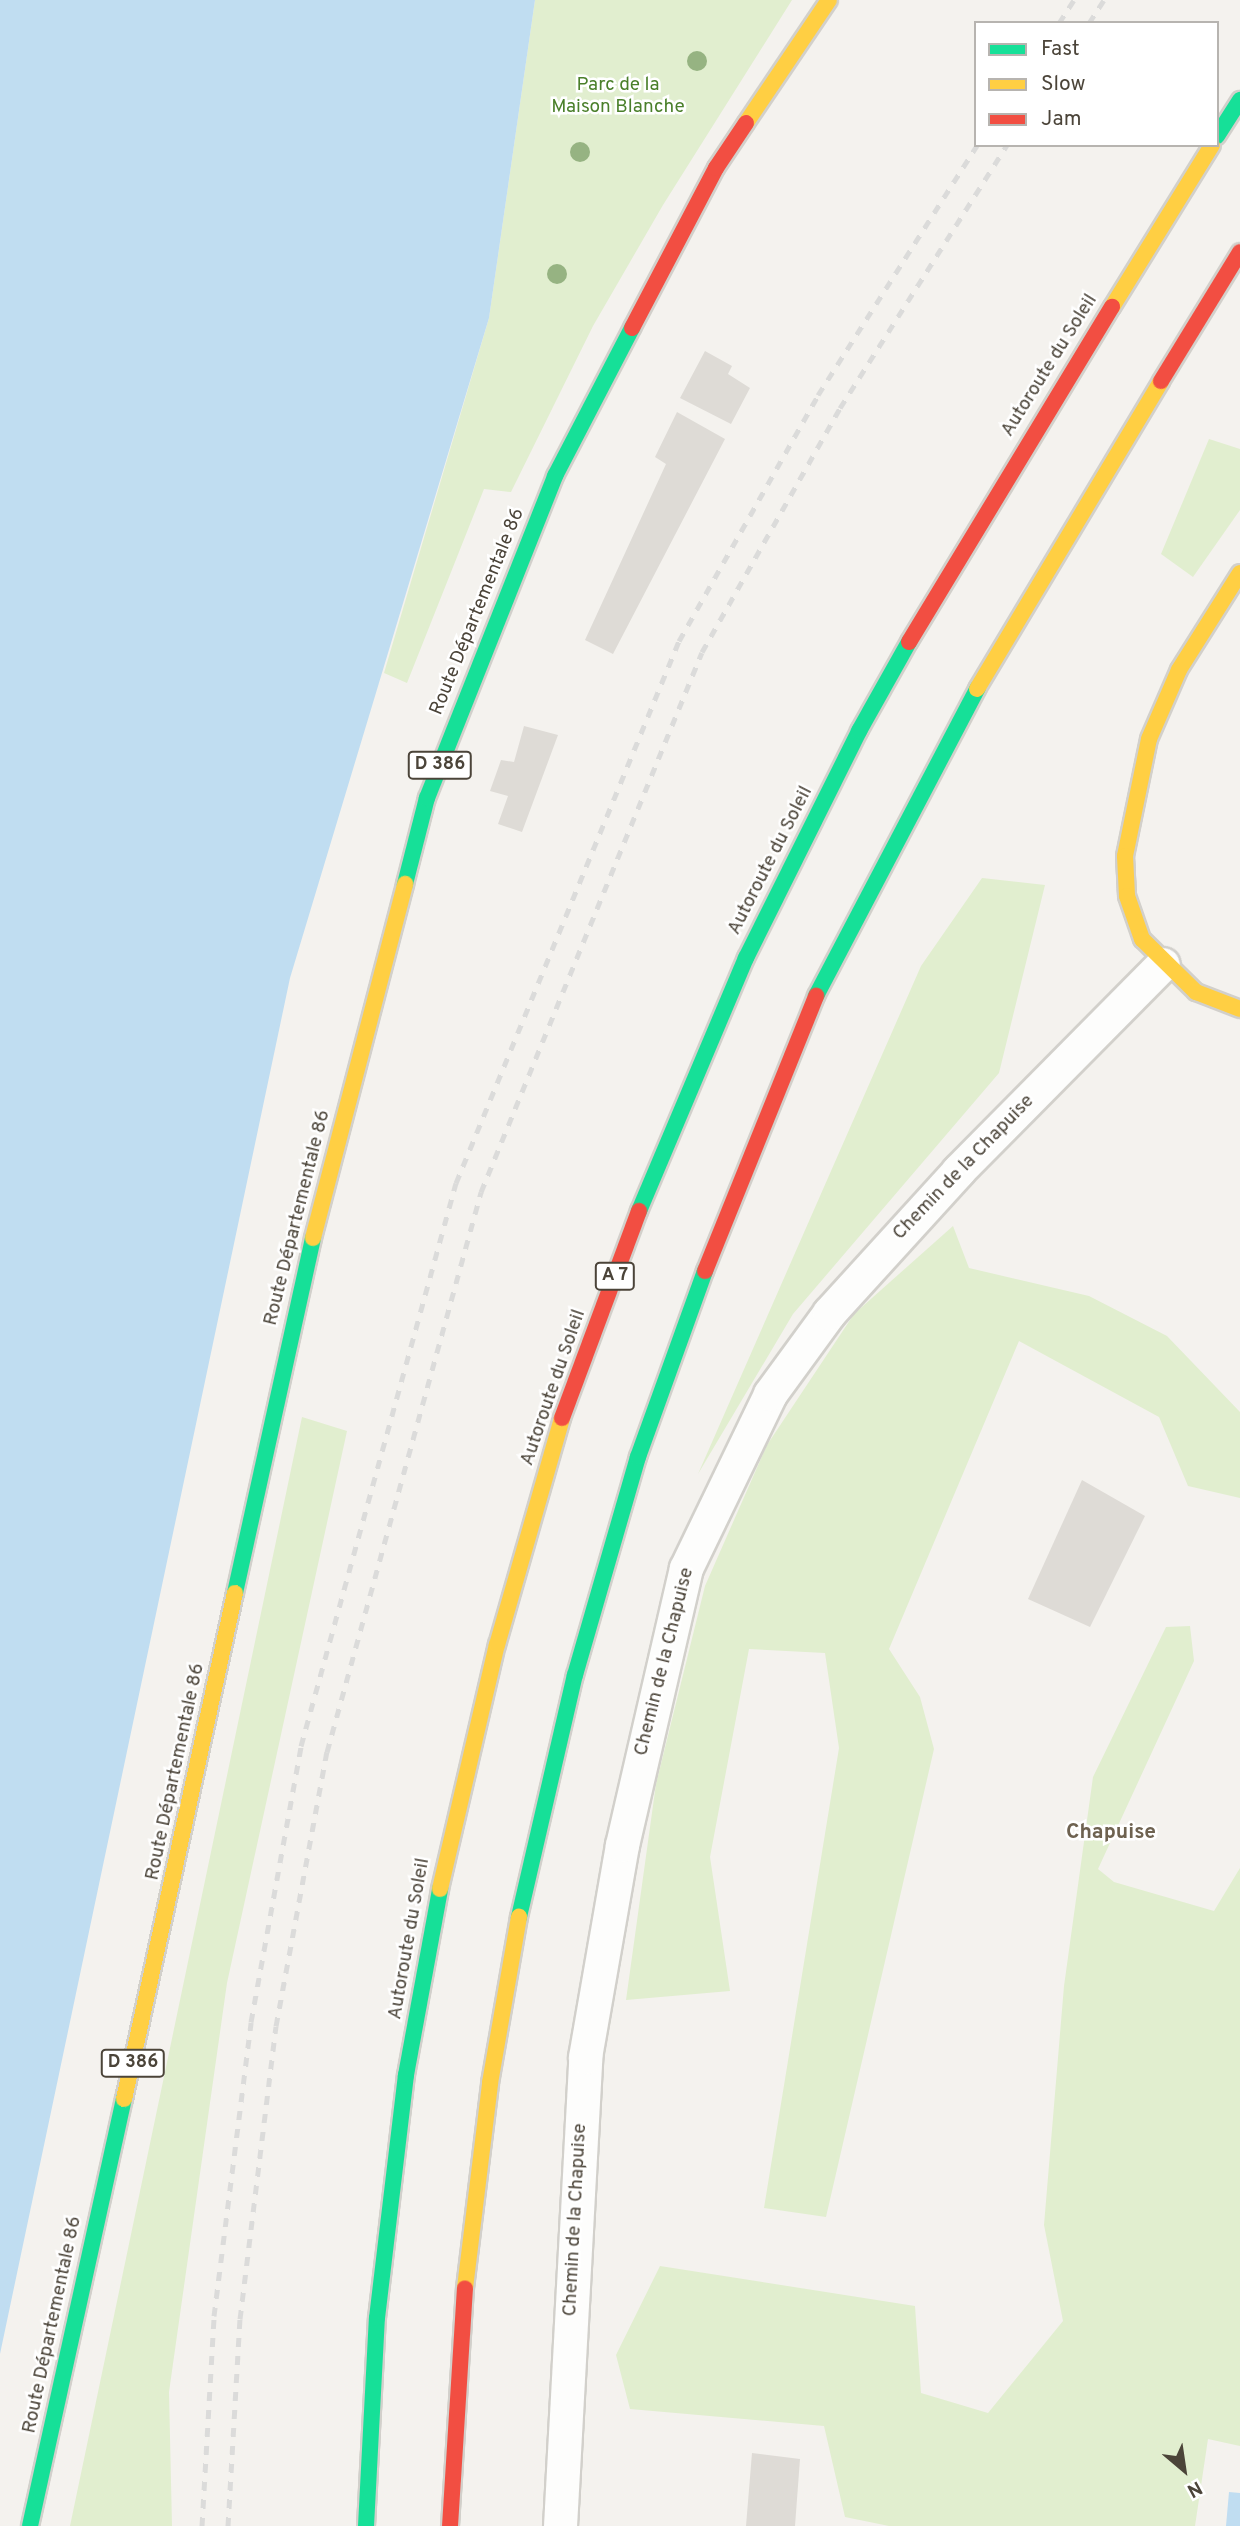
<!DOCTYPE html>
<meta charset="utf-8">
<style>
body{margin:0}
#map{position:relative;width:1240px;height:2526px;overflow:hidden;background:#f4f2ee;font-family:Overpass,sans-serif}
div>[style]{position:absolute}
.green>*{inset:0;background:#e1eecf}
.water>*{inset:0;background:#c0ddf1}
.building>*{inset:0;background:#dedbd6}
.roads{filter:drop-shadow(2px 0 #d2d0cb) drop-shadow(-2px 0 #d2d0cb) drop-shadow(0 2px #d2d0cb) drop-shadow(0 -2px #d2d0cb)}
.street>*{height:33px;margin:-16.5px;padding:0 16.5px;transform-origin:16.5px;border-radius:16.5px;background:#fdfdfc}
.fast>*{height:16px;margin:-8px;padding:0 8px;transform-origin:8px;border-radius:8px;background:#16e098}
.slow>*{height:16px;margin:-8px;padding:0 8px;transform-origin:8px;border-radius:8px;background:#ffcf43}
.jam>*{height:16px;margin:-8px;padding:0 8px;transform-origin:8px;border-radius:8px;background:#f24e42}
.rail>*{height:5px;margin-top:-2.5px;transform-origin:0;background:repeating-linear-gradient(90deg,#dbdbda 0 9px,transparent 0 18px)}
.trees>*{width:20px;height:20px;margin:-10px;border-radius:50%;background:#96b382}
span{translate:-50% -50%;white-space:nowrap;text-align:center;line-height:1.15;-webkit-text-stroke:5px #fff;paint-order:stroke}
.shield-label span{padding:2px 5px;background:#fff;border:2px solid;border-radius:5px;-webkit-text-stroke-width:0}
.shield-label{font-size:18px;color:#4b4439;font-weight:700}
.park-label{font-size:19px;color:#4a7f2a}
.street-label{font-size:19px;color:#4b4439}
.neighbourhood-label{font-size:21px;color:#6e6250;font-weight:700}
.legend{position:absolute;left:974px;top:21px;width:245px;height:126px;box-sizing:border-box;background:#fff;border:2px solid #b7b4b0;margin:0;padding:9px 12px;list-style:none;font-size:21px;color:#4b4439}
.legend li{display:flex;align-items:center;gap:14px;height:35px}
.legend b{width:35px;border:2px solid #b7b4b0}
.north{position:absolute;left:1149px;top:2435px;width:70px;height:70px;-webkit-text-stroke:5px #fff;paint-order:stroke;rotate:151deg;font-size:19px;font-weight:700;line-height:28px;text-align:center;color:#4b4439}
.north::after{content:'';display:block;margin:auto;width:24px;height:32px;background:#4b4439;clip-path:polygon(50% 0,100% 100%,50% 72%,0 100%)}
</style>
<div id="map">
<div class="green">
<div style="clip-path:polygon(535px 0,792px 0,663px 205px,593px 326px,511px 492px,484px 489px,407px 683px,384px 673px,489px 318px)"></div>
<div style="clip-path:polygon(1209px 439px,1240px 449px,1240px 510px,1193px 577px,1161px 554px)"></div>
<div style="clip-path:polygon(982px 878px,1045px 885px,999px 1073px,793px 1314px,698px 1474px,921px 966px)"></div>
<div style="clip-path:polygon(953px 1226px,969px 1268px,1089px 1296px,1167px 1336px,1240px 1412px,1240px 1498px,1188px 1486px,1159px 1417px,1019px 1341px,889px 1649px,920px 1697px,934px 1749px,826px 2217px,764px 2208px,839px 1748px,825px 1653px,749px 1649px,710px 1857px,730px 1991px,626px 2000px,656px 1784px,705px 1586px,767px 1445px,854px 1314px)"></div>
<div style="clip-path:polygon(302px 1417px,347px 1431px,227px 1983px,169px 2392px,172px 2526px,70px 2526px)"></div>
<div style="clip-path:polygon(1190px 1626px,1194px 1661px,1098px 1869px,1114px 1882px,1214px 1911px,1240px 1868px,1240px 2446px,1208px 2439px,1195px 2526px,889px 2526px,845px 2517px,824px 2426px,630px 2409px,616px 2355px,660px 2266px,915px 2306px,921px 2393px,988px 2413px,1063px 2321px,1044px 2225px,1064px 1986px,1093px 1777px,1166px 1627px)"></div>
</div>
<div class="water">
<div style="clip-path:polygon(0 0,535px 0,489px 318px,290px 978px,0 2354px)"></div>
<div style="clip-path:polygon(1229px 2492px,1240px 2493px,1240px 2526px,1226px 2526px)"></div>
</div>
<div class="building">
<div style="clip-path:polygon(705px 351px,732px 366px,728px 374px,750px 388px,731px 424px,680px 398px)"></div>
<div style="clip-path:polygon(677px 412px,725px 439px,613px 654px,585px 640px,666px 464px,655px 457px)"></div>
<div style="clip-path:polygon(524px 726px,558px 735px,522px 832px,498px 824px,508px 796px,490px 791px,501px 760px,514px 762px)"></div>
<div style="clip-path:polygon(1082px 1480px,1145px 1516px,1090px 1627px,1028px 1599px)"></div>
<div style="clip-path:polygon(752px 2453px,800px 2459px,795px 2526px,746px 2526px)"></div>
</div>
<div class="roads">
<div class="street">
<div style="left:560px;top:2526px;width:470px;rotate:-86.9deg"></div>
<div style="left:585px;top:2057px;width:215px;rotate:-80.1deg"></div>
<div style="left:622px;top:1845px;width:284px;rotate:-77deg"></div>
<div style="left:686px;top:1568px;width:193px;rotate:-64.2deg"></div>
<div style="left:770px;top:1394px;width:100px;rotate:-53.9deg"></div>
<div style="left:829px;top:1313px;width:192px;rotate:-47.7deg"></div>
<div style="left:958px;top:1171px;width:291px;rotate:-45.3deg"></div>
</div>
<div class="fast">
<div style="left:1217px;top:136px;width:43px;rotate:-57.4deg"></div>
<div style="left:405px;top:884px;width:89px;rotate:-75.7deg"></div>
<div style="left:427px;top:798px;width:347px;rotate:-68.3deg"></div>
<div style="left:555px;top:476px;width:167px;rotate:-62.5deg"></div>
<div style="left:816px;top:996px;width:347px;rotate:-62.3deg"></div>
<div style="left:639px;top:1211px;width:275px;rotate:-67.1deg"></div>
<div style="left:746px;top:958px;width:254px;rotate:-63.5deg"></div>
<div style="left:859px;top:731px;width:102px;rotate:-60.7deg"></div>
<div style="left:235px;top:1593px;width:363px;rotate:-77.6deg"></div>
<div style="left:519px;top:1917px;width:248px;rotate:-77deg"></div>
<div style="left:575px;top:1675px;width:227px;rotate:-73.9deg"></div>
<div style="left:638px;top:1457px;width:198px;rotate:-70.2deg"></div>
<div style="left:30px;top:2526px;width:437px;rotate:-77.6deg"></div>
<div style="left:366px;top:2526px;width:208px;rotate:-87deg"></div>
<div style="left:377px;top:2318px;width:245px;rotate:-83.2deg"></div>
<div style="left:406px;top:2075px;width:189px;rotate:-79.6deg"></div>
</div>
<div class="slow">
<div style="left:746px;top:123px;width:148px;rotate:-56deg"></div>
<div style="left:1112px;top:307px;width:190px;rotate:-58.3deg"></div>
<div style="left:1240px;top:573px;width:115px;rotate:122.2deg"></div>
<div style="left:1179px;top:670px;width:75px;rotate:113.5deg"></div>
<div style="left:1149px;top:739px;width:119px;rotate:101.6deg"></div>
<div style="left:1125px;top:856px;width:40px;rotate:87.1deg"></div>
<div style="left:1127px;top:896px;width:46px;rotate:70.8deg"></div>
<div style="left:1142px;top:939px;width:76px;rotate:44.5deg"></div>
<div style="left:1196px;top:992px;width:47px;rotate:21.1deg"></div>
<div style="left:977px;top:689px;width:359px;rotate:-59.1deg"></div>
<div style="left:313px;top:1238px;width:366px;rotate:-75.4deg"></div>
<div style="left:440px;top:1889px;width:251px;rotate:-76.9deg"></div>
<div style="left:497px;top:1645px;width:236px;rotate:-74deg"></div>
<div style="left:124px;top:2099px;width:518px;rotate:-77.63deg"></div>
<div style="left:465px;top:2288px;width:207px;rotate:-83deg"></div>
<div style="left:490px;top:2083px;width:169px;rotate:-80.1deg"></div>
</div>
<div class="jam">
<div style="left:632px;top:328px;width:181px;rotate:-62.3deg"></div>
<div style="left:716px;top:168px;width:54px;rotate:-56.3deg"></div>
<div style="left:1161px;top:381px;width:151px;rotate:-58.5deg"></div>
<div style="left:909px;top:642px;width:392px;rotate:-58.8deg"></div>
<div style="left:705px;top:1271px;width:297px;rotate:-68deg"></div>
<div style="left:562px;top:1418px;width:221px;rotate:-69.6deg"></div>
<div style="left:450px;top:2526px;width:238px;rotate:-86.4deg"></div>
</div>
</div>
<div class="rail">
<div style="left:1059px;top:23px;width:27px;rotate:-57deg"></div>
<div style="left:1089px;top:23px;width:27px;rotate:-57deg"></div>
<div style="left:202px;top:2526px;width:210px;rotate:-86.7deg"></div>
<div style="left:214px;top:2316px;width:296px;rotate:-82.8deg"></div>
<div style="left:251px;top:2022px;width:280px;rotate:-79.7deg"></div>
<div style="left:301px;top:1746px;width:584px;rotate:-74.61deg"></div>
<div style="left:456px;top:1183px;width:586px;rotate:-67.64deg"></div>
<div style="left:679px;top:641px;width:283px;rotate:-60.5deg"></div>
<div style="left:818px;top:395px;width:296px;rotate:-57.5deg"></div>
<div style="left:228px;top:2526px;width:207px;rotate:-86.7deg"></div>
<div style="left:240px;top:2319px;width:295px;rotate:-83deg"></div>
<div style="left:276px;top:2026px;width:279px;rotate:-79.5deg"></div>
<div style="left:327px;top:1752px;width:581px;rotate:-74.62deg"></div>
<div style="left:481px;top:1192px;width:583px;rotate:-67.74deg"></div>
<div style="left:702px;top:652px;width:280px;rotate:-60.5deg"></div>
<div style="left:840px;top:408px;width:312px;rotate:-57.6deg"></div>
</div>
<div class="trees">
<div style="left:697px;top:61px"></div>
<div style="left:580px;top:152px"></div>
<div style="left:557px;top:274px"></div>
</div>
<div class="shield-label">
<span style="left:440px;top:765px">D 386</span>
<span style="left:615px;top:1276px">A 7</span>
<span style="left:133px;top:2063px">D 386</span>
</div>
<div class="park-label">
<span style="left:618px;top:97px">Parc de la<br>Maison Blanche</span>
</div>
<div class="street-label">
<span style="left:1050px;top:366px;rotate:-58deg">Autoroute du Soleil</span>
<span style="left:478px;top:612px;rotate:-68deg">Route Départementale 86</span>
<span style="left:771px;top:861px;rotate:-63deg">Autoroute du Soleil</span>
<span style="left:964px;top:1168px;rotate:-46deg">Chemin de la Chapuise</span>
<span style="left:298px;top:1218px;rotate:-76deg">Route Départementale 86</span>
<span style="left:554px;top:1388px;rotate:-71deg">Autoroute du Soleil</span>
<span style="left:665px;top:1662px;rotate:-76deg">Chemin de la Chapuise</span>
<span style="left:176px;top:1772px;rotate:-78deg">Route Départementale 86</span>
<span style="left:410px;top:1939px;rotate:-80deg">Autoroute du Soleil</span>
<span style="left:576px;top:2220px;rotate:-87deg">Chemin de la Chapuise</span>
<span style="left:53px;top:2325px;rotate:-78deg">Route Départementale 86</span>
</div>
<div class="neighbourhood-label">
<span style="left:1111px;top:1833px">Chapuise</span>
</div>
<ul class="legend">
<li><b style="height:9px;background:#16e098"></b>Fast</li>
<li><b style="height:9px;background:#ffcf43"></b>Slow</li>
<li><b style="height:9px;background:#f24e42"></b>Jam</li>
</ul>
<div class="north">N</div>
</div>
